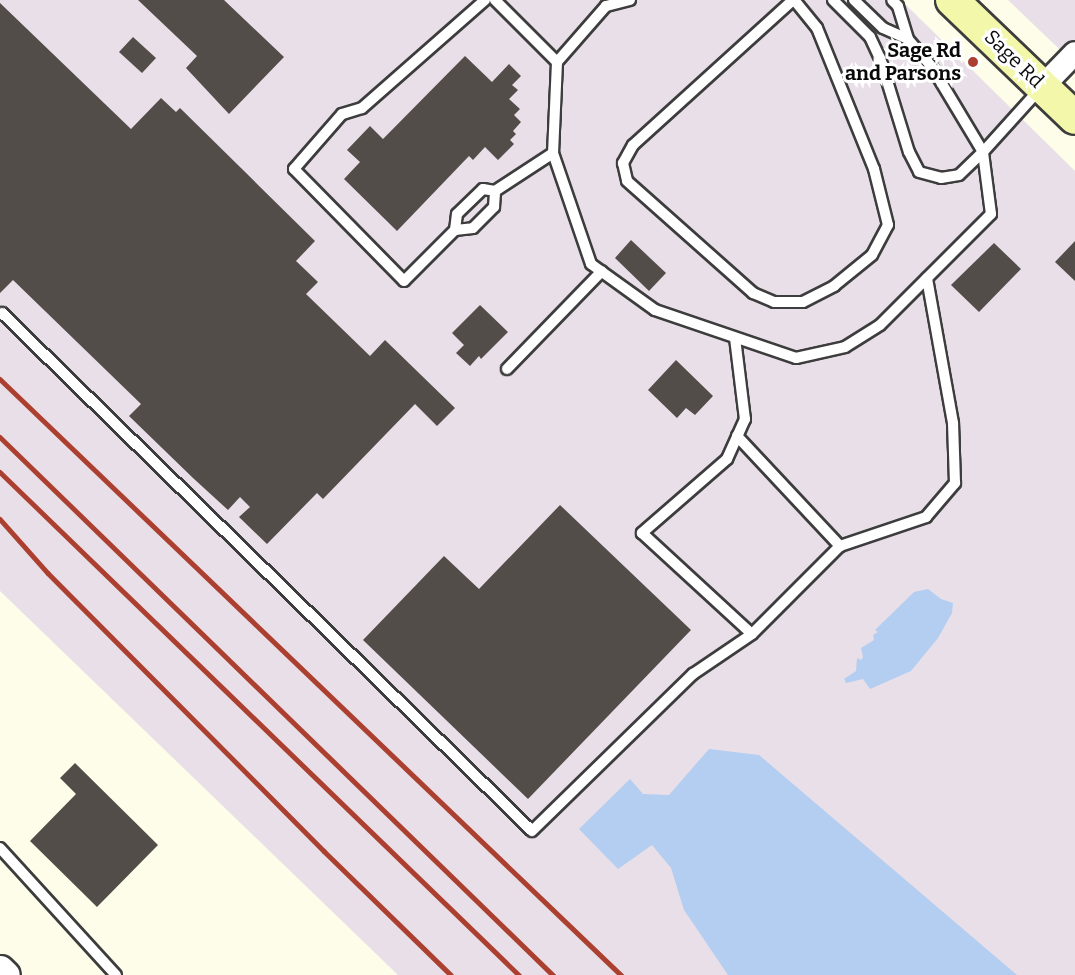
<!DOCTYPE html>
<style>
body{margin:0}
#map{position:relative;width:1075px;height:975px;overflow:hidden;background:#fdfde9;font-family:Bitter,serif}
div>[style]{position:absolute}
.industrial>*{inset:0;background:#e9dfe8}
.water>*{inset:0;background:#b3cef0}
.building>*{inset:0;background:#524d48}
.roads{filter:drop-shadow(2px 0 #3d3d3d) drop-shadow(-2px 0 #3d3d3d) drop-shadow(0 2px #3d3d3d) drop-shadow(0 -2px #3d3d3d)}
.service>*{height:10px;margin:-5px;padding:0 5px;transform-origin:5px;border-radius:5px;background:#fff}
.minor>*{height:22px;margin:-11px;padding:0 11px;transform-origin:11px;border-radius:11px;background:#fff}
.tertiary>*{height:27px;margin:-13.5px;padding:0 13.5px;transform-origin:13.5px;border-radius:13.5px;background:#fff}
.secondary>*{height:32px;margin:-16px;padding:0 16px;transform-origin:16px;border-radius:16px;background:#f3f7aa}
.rail>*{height:4.5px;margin:-2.25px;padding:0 2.25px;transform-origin:2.25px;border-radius:2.25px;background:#ac4030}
.dots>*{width:16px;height:16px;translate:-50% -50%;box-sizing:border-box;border:3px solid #fff;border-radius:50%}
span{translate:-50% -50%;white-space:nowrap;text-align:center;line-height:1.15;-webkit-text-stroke:6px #fff;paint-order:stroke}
.poi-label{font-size:20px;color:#0a0a0a;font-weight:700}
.right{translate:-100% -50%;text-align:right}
.street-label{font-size:20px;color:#0a0a0a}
</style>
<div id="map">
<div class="industrial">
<div style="clip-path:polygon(0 0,901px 0,1075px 171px,1075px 975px,398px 975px,0 591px)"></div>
<div style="clip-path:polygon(1008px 0,1075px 0,1075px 64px)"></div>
</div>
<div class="water">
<div style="clip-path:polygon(928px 589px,941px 599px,953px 603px,952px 613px,938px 638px,911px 671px,870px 689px,863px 679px,846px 683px,844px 679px,856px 671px,857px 658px,861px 660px,863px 657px,861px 648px,874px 640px,873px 635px,878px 632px,875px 630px,914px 592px)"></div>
<div style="clip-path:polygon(709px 749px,759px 755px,1017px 975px,728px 975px,684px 910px,671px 868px,652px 845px,618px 869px,579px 829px,630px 779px,643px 794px,669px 795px)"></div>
</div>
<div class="building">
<div style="clip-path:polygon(138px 0,224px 0,284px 57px,229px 114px,186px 68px,197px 56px)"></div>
<div style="clip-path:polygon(0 3px,131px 129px,161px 98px,176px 112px,180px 108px,315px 241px,296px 261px,318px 282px,306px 294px,370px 356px,385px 340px,455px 408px,437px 426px,415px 404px,323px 499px,317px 493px,267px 544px,239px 517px,250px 507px,240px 497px,228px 510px,193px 478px,129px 416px,141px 404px,13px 280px,0 293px)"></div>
<div style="clip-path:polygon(133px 37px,156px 58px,142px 73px,119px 52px)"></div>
<div style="clip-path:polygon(465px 56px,492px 82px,509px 64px,521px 76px,512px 85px,518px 90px,509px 99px,520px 109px,514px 115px,521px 122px,513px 131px,516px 134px,510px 140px,514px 144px,498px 160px,485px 147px,473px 160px,469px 156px,397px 231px,344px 179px,360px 162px,347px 150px,370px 126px,383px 139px)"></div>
<div style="clip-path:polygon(631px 240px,666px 273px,649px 291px,615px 258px)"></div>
<div style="clip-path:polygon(1075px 241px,1075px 281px,1055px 262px)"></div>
<div style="clip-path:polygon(994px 243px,1021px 269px,979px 312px,951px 285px)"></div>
<div style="clip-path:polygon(480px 305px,508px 332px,481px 359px,479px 356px,470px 366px,456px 353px,464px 345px,452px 333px)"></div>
<div style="clip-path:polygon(676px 360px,713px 396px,695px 415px,686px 408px,677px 418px,648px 390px)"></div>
<div style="clip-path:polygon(560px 505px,691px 630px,528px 799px,363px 640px,444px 556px,479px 589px)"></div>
<div style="clip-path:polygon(75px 763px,158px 845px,97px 907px,30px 841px,76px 794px,60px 778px)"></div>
</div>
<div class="roads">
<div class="service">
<div style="left:485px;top:0;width:164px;rotate:138.7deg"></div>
<div style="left:362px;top:108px;width:21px;rotate:163deg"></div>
<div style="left:342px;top:114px;width:73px;rotate:131.1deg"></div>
<div style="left:294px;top:169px;width:157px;rotate:45.5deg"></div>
<div style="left:404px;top:281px;width:72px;rotate:-45deg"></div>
<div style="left:455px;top:230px;width:16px;rotate:-83deg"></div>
<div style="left:457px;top:214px;width:36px;rotate:-44deg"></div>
<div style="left:483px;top:189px;width:12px;rotate:9deg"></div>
<div style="left:495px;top:191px;width:69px;rotate:-33.2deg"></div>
<div style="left:495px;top:0;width:88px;rotate:45deg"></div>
<div style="left:630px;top:0;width:25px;rotate:166deg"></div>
<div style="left:606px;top:6px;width:74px;rotate:131.2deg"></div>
<div style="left:557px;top:62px;width:91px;rotate:92.5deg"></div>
<div style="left:553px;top:153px;width:117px;rotate:71.1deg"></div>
<div style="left:591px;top:264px;width:79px;rotate:35.7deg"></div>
<div style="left:655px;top:310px;width:149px;rotate:18.8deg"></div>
<div style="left:796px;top:358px;width:50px;rotate:-12.7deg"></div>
<div style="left:845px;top:347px;width:41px;rotate:-32.2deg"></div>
<div style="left:880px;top:325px;width:157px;rotate:-45deg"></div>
<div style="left:991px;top:214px;width:63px;rotate:-97.4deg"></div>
<div style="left:983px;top:152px;width:85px;rotate:-47.9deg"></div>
<div style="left:793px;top:0;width:216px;rotate:137.8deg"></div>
<div style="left:633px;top:145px;width:21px;rotate:119deg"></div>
<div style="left:623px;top:163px;width:18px;rotate:77deg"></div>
<div style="left:627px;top:181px;width:169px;rotate:41.6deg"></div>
<div style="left:753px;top:293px;width:23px;rotate:23deg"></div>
<div style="left:774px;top:302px;width:29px"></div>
<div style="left:803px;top:302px;width:35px;rotate:-27deg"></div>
<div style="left:834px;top:286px;width:49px;rotate:-39.2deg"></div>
<div style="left:872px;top:255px;width:34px;rotate:-62deg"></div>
<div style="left:888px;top:225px;width:58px;rotate:-104deg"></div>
<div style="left:874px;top:169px;width:152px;rotate:-112deg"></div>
<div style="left:817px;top:28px;width:36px;rotate:-129deg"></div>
<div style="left:833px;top:0;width:52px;rotate:45deg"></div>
<div style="left:870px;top:37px;width:23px;rotate:65deg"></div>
<div style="left:880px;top:58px;width:98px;rotate:72.9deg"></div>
<div style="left:909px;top:152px;width:22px;rotate:63deg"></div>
<div style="left:919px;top:172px;width:23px;rotate:15deg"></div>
<div style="left:941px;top:178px;width:18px;rotate:-9deg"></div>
<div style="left:959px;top:175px;width:33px;rotate:-44deg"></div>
<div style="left:983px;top:152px;width:99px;rotate:-121deg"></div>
<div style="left:932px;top:67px;width:37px;rotate:-131deg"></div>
<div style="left:908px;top:39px;width:34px;rotate:-107deg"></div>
<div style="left:898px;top:6px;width:8px;rotate:-135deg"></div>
<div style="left:854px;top:0;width:40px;rotate:44deg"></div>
<div style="left:883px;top:28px;width:27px;rotate:24deg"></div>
<div style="left:455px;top:230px;width:18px;rotate:-6deg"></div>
<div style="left:473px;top:228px;width:30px;rotate:-45deg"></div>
<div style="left:494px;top:207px;width:16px;rotate:-86deg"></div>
<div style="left:2px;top:313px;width:741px;rotate:44.34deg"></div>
<div style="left:532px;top:831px;width:225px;rotate:-44.3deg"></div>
<div style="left:693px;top:674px;width:71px;rotate:-34.1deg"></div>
<div style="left:735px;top:338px;width:82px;rotate:83deg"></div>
<div style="left:745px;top:419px;width:44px;rotate:114.2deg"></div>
<div style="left:727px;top:459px;width:113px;rotate:139deg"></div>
<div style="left:642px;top:533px;width:149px;rotate:42.6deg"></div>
<div style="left:752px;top:634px;width:124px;rotate:-45deg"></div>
<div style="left:840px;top:546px;width:91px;rotate:-18.6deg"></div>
<div style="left:926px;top:517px;width:45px;rotate:-49.5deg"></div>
<div style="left:955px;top:483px;width:60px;rotate:-91.9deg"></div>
<div style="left:953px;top:423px;width:147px;rotate:-100.2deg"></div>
<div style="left:507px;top:369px;width:136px;rotate:-45.9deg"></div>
<div style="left:737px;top:436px;width:151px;rotate:46.9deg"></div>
<div style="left:0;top:848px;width:172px;rotate:47.6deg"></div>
</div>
<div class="minor">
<div style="left:1042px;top:87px;width:47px;rotate:-45.9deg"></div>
</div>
<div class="tertiary">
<div style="left:0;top:969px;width:8px;rotate:45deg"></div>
</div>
<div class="secondary">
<div style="left:952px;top:0;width:170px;rotate:43.8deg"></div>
</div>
</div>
<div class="rail">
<div style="left:0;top:379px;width:861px;rotate:43.82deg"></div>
<div style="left:0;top:437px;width:772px;rotate:44.21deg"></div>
<div style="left:0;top:472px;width:723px;rotate:44.1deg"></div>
<div style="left:0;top:519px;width:72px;rotate:48.4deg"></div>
<div style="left:48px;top:573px;width:392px;rotate:45.2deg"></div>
<div style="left:324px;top:851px;width:177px;rotate:44.3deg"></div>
</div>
<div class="dots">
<div style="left:973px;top:62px;background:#ac4030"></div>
</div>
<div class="poi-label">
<span class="right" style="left:961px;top:62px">Sage Rd<br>and Parsons</span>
</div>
<div class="street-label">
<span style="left:1014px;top:59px;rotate:44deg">Sage Rd</span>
</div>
</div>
